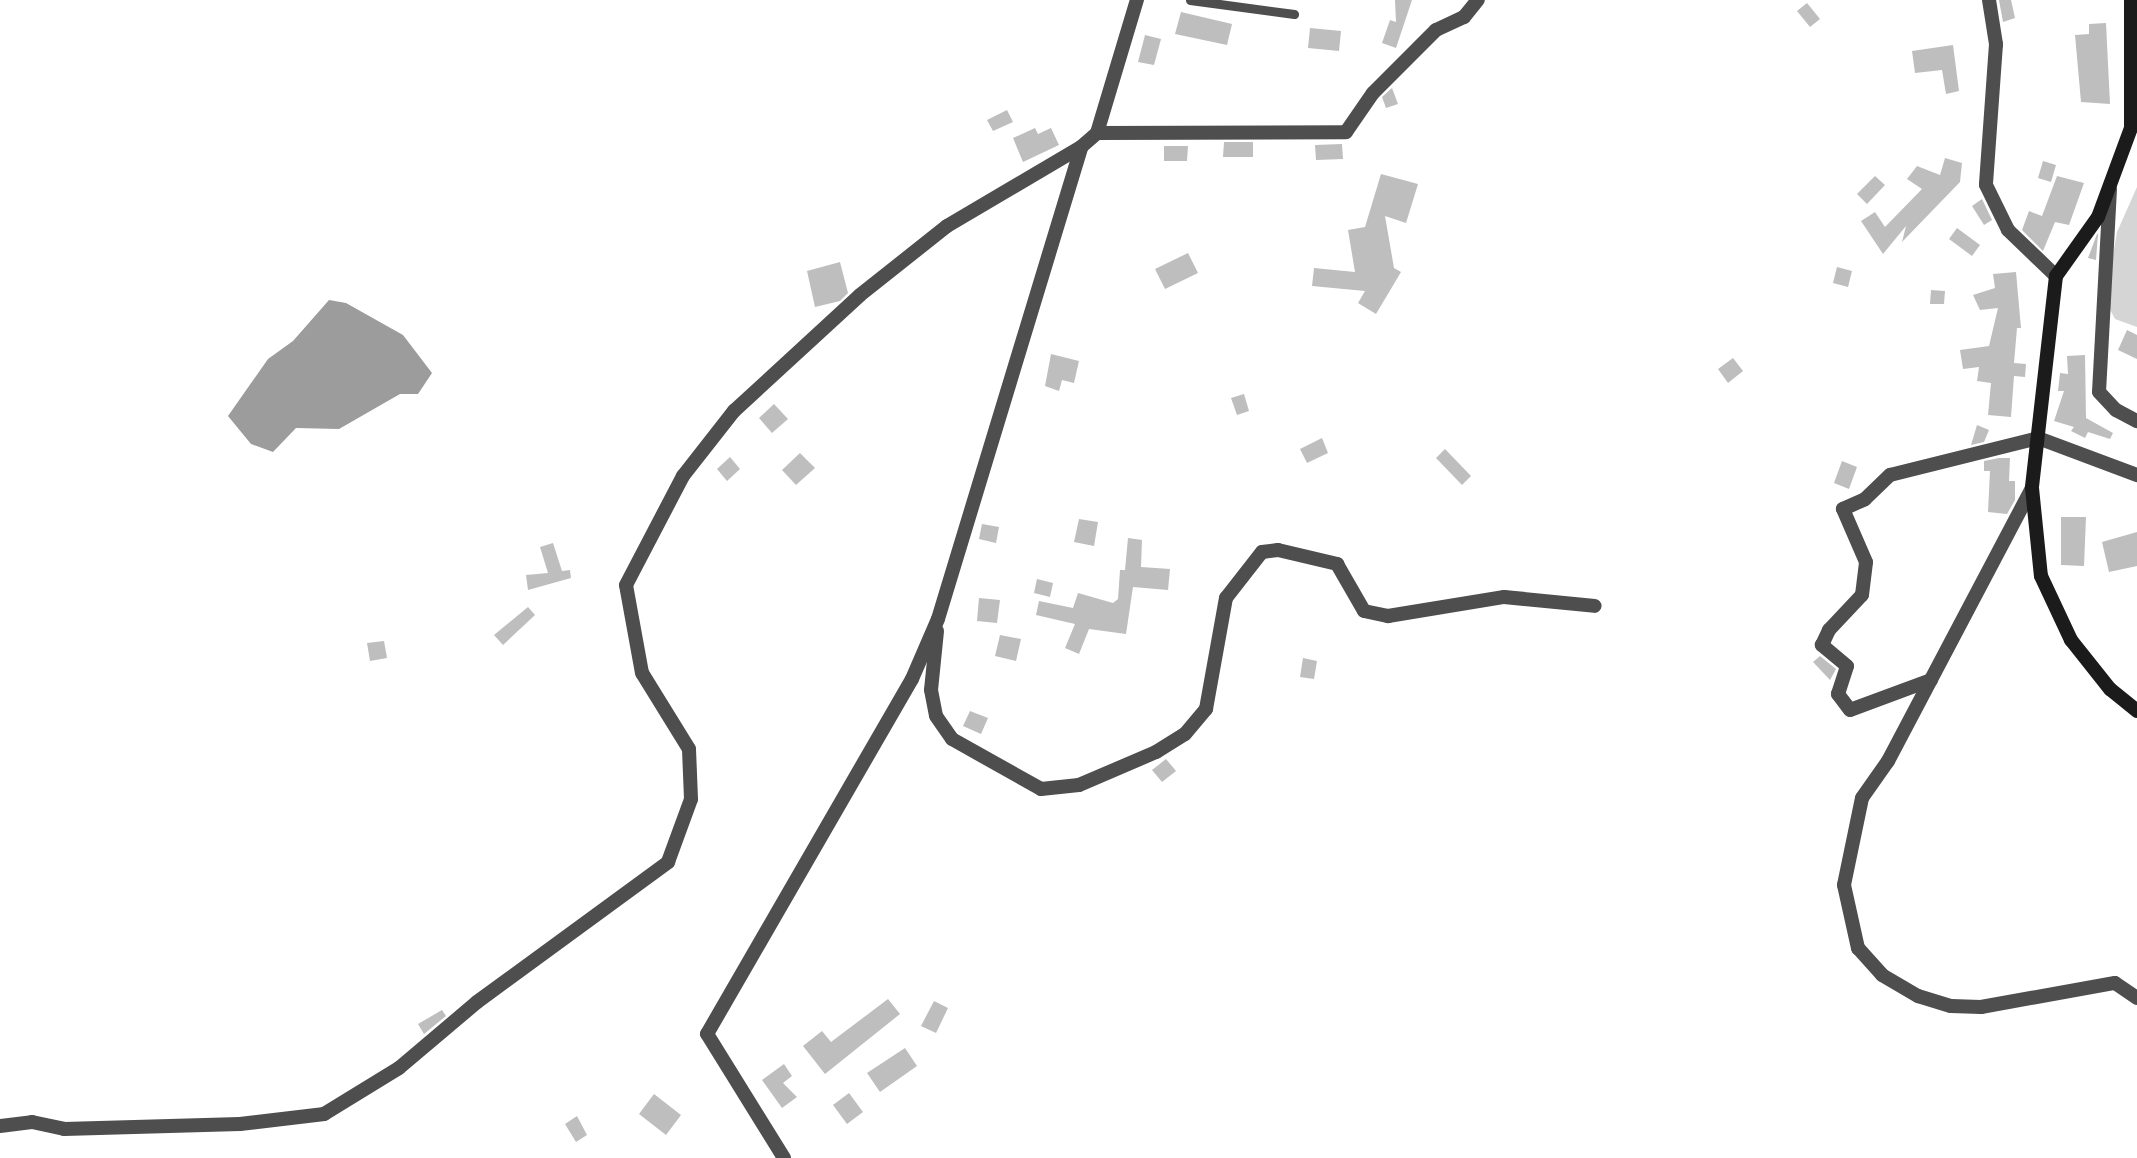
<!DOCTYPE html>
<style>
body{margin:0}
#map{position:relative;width:2137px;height:1158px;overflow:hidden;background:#fff;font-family:"Exo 2",sans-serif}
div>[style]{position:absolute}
.green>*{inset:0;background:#d5d5d5}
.water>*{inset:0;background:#9c9c9c}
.building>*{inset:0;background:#bebebe}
.lane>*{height:9px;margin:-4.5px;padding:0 4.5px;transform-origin:4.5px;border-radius:4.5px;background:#4e4e4e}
.street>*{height:14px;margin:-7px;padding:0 7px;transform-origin:7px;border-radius:7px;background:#4e4e4e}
.secondary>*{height:14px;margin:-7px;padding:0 7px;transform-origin:7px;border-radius:7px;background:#1b1b1b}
span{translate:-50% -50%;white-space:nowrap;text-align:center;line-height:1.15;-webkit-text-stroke:6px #fff;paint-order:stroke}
</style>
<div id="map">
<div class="green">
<div style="clip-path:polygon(2137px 187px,2137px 327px,2115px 319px,2105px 300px,2117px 232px)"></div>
</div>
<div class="water">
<div style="clip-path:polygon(329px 300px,346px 303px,403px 335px,432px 373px,418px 394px,400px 394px,339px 429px,296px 428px,273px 452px,251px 444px,228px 416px,268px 359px,293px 341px)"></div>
</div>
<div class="building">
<div style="clip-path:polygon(1395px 0,1412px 0,1396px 48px,1382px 43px,1390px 20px,1396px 22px)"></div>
<div style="clip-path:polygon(1999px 0,2011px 0,2015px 18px,2003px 22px)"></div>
<div style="clip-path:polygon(1807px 3px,1820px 19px,1810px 27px,1797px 11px)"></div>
<div style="clip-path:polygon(1181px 12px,1232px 24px,1227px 45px,1175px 34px)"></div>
<div style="clip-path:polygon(2106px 23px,2110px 104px,2081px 102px,2075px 35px,2089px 34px,2089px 24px)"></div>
<div style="clip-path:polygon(1310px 28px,1341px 31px,1339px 51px,1308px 48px)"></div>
<div style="clip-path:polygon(1145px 35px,1161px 39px,1154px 65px,1138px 62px)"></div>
<div style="clip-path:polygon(1953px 45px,1959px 91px,1946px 94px,1942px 70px,1915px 73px,1912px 51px)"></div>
<div style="clip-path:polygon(1392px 88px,1398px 104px,1386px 108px,1382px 97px)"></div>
<div style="clip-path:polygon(1007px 110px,1013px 122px,993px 131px,987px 120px)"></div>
<div style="clip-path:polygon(1035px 128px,1038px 134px,1051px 128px,1059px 145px,1023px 162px,1013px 138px)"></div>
<div style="clip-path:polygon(1224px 142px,1253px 142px,1253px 157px,1223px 157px)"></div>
<div style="clip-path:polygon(1342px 144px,1343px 159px,1316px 160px,1315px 145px)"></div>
<div style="clip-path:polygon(1164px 146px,1188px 146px,1187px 161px,1164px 161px)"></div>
<div style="clip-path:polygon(1945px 158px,1962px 163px,1960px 182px,1902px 242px,1906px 226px,1883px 254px,1861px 221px,1875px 212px,1885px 227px,1922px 189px,1907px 179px,1917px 166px,1940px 175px)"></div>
<div style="clip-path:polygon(2043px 161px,2056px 165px,2051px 182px,2038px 178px)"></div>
<div style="clip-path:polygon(1381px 174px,1418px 184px,1406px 223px,1385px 216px,1394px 268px,1401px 272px,1376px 314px,1358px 303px,1365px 291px,1312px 286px,1314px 268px,1355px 272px,1348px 230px,1365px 227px)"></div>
<div style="clip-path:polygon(1875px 176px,1885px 185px,1867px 204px,1857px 194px)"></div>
<div style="clip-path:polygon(2057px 176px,2084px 183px,2069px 225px,2055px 222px,2043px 251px,2022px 230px,2029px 211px,2042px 216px)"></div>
<div style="clip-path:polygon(1982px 199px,1992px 220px,1984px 225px,1972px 206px)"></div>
<div style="clip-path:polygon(1957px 228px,1980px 245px,1972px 256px,1949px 239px)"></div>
<div style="clip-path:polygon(2097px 234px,2098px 234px,2096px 260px,2088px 258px)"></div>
<div style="clip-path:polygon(1188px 253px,1198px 273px,1165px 289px,1155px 269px)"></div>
<div style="clip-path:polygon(840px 262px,848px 293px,840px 301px,815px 307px,807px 271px)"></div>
<div style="clip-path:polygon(1837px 267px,1852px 271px,1848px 287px,1833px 283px)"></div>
<div style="clip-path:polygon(2016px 272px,2021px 328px,2017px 328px,2014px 363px,2026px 364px,2025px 377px,2014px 376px,2011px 417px,1988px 415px,1991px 383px,1977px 381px,1979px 367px,1963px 369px,1960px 350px,1989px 346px,1998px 308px,1980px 310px,1973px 295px,1995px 288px,1993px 274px)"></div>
<div style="clip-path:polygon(1931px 290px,1945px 291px,1944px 304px,1930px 304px)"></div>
<div style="clip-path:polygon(2127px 330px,2137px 335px,2137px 359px,2118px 350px)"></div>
<div style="clip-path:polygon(1051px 354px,1079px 361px,1074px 383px,1062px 380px,1059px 391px,1045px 386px)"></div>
<div style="clip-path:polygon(2085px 355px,2086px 418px,2113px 433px,2110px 439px,2088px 432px,2085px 438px,2071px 431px,2074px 427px,2054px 421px,2064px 391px,2058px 391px,2060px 373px,2068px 374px,2067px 356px)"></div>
<div style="clip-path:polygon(1733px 358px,1743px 371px,1728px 383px,1718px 369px)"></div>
<div style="clip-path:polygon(1244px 394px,1249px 411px,1237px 415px,1231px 398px)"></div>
<div style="clip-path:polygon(774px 404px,788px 419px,772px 433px,759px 418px)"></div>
<div style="clip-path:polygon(1977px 425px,1989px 430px,1984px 442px,1971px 445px)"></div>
<div style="clip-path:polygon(1322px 438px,1328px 453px,1307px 463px,1300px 449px)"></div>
<div style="clip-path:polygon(1445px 449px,1471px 476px,1462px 485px,1436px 458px)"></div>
<div style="clip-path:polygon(800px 453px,815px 468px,796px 485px,782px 470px)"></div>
<div style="clip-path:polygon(730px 457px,740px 469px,727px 481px,717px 469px)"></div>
<div style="clip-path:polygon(1999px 458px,2010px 458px,2009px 481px,2015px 481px,2015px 500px,2007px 514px,1988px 512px,1990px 471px,1984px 471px,1984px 461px)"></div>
<div style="clip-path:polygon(1842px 461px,1857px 467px,1849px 489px,1834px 483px)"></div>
<div style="clip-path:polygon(2061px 517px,2086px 517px,2084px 566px,2061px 565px)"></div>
<div style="clip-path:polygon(1079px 519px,1098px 522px,1094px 546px,1074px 542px)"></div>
<div style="clip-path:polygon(982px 524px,999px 527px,996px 543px,979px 539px)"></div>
<div style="clip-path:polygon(2137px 532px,2137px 566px,2109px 572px,2102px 542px)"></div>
<div style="clip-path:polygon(1128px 538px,1142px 540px,1141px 567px,1170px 569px,1168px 590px,1133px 587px,1126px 634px,1089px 629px,1079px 654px,1065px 648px,1075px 624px,1036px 615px,1039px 601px,1073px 608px,1078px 593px,1113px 603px,1118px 599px,1120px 570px,1125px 570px)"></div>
<div style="clip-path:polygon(553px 543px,562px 571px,570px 570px,571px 578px,528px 590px,526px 575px,548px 573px,540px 547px)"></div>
<div style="clip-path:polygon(1037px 579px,1053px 583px,1050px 597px,1034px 593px)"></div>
<div style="clip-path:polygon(979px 598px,1000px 600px,997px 623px,977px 621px)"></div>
<div style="clip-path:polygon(528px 607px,535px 615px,503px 645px,494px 635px)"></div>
<div style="clip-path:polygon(1000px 635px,1021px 639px,1016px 661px,995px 656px)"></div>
<div style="clip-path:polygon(384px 641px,387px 658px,370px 661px,367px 643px)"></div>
<div style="clip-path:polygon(1820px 656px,1836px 669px,1830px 680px,1813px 662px)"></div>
<div style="clip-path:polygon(1303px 658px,1317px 661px,1314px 679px,1300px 677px)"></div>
<div style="clip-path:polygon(970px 711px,988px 718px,981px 734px,963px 726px)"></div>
<div style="clip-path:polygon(1166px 759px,1176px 771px,1162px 782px,1152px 770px)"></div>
<div style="clip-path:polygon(888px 999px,900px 1014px,825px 1074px,803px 1046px,822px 1031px,831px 1042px)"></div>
<div style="clip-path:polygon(934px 1001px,948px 1008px,936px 1033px,921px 1026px)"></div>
<div style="clip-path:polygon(442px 1010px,446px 1016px,424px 1034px,418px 1024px)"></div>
<div style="clip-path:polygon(905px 1048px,917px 1066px,880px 1092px,867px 1073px)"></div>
<div style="clip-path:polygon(784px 1064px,792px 1076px,783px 1083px,797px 1097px,782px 1108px,762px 1080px)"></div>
<div style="clip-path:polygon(849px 1093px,863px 1112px,847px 1124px,833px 1105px)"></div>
<div style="clip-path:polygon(654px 1094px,681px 1115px,666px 1135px,639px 1114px)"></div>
<div style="clip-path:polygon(577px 1116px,587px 1135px,576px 1142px,565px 1124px)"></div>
</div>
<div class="lane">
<div style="left:1190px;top:0;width:105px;rotate:7.7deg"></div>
</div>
<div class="street">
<div style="left:1989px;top:0;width:45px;rotate:81deg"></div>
<div style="left:1996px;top:44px;width:141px;rotate:94.1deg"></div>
<div style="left:1986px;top:185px;width:50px;rotate:63.9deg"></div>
<div style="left:2008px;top:230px;width:66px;rotate:43.8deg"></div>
<div style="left:1097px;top:133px;width:249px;rotate:-0.2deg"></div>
<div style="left:1346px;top:132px;width:47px;rotate:-55.3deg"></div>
<div style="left:1373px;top:93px;width:89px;rotate:-45deg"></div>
<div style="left:1436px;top:30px;width:31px;rotate:-25deg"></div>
<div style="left:1464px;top:17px;width:22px;rotate:-51deg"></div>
<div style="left:2110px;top:189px;width:203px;rotate:93.1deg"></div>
<div style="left:2099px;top:392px;width:25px;rotate:47deg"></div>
<div style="left:2116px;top:410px;width:24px;rotate:28deg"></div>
<div style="left:2032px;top:488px;width:309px;rotate:117.8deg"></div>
<div style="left:1888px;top:761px;width:45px;rotate:125.1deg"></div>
<div style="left:1862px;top:798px;width:89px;rotate:101.7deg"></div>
<div style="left:1844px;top:885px;width:65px;rotate:77.5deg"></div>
<div style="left:1858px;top:948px;width:36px;rotate:48deg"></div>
<div style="left:1882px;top:975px;width:42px;rotate:30.3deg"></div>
<div style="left:1918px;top:996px;width:34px;rotate:17deg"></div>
<div style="left:1951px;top:1006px;width:30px;rotate:2deg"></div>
<div style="left:1981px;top:1007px;width:136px;rotate:-10.2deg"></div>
<div style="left:2115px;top:983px;width:27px;rotate:34deg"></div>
<div style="left:937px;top:631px;width:59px;rotate:95.8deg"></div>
<div style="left:931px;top:690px;width:26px;rotate:79deg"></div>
<div style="left:936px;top:716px;width:28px;rotate:55deg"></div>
<div style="left:952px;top:739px;width:102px;rotate:29.3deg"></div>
<div style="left:1041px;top:789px;width:38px;rotate:-6deg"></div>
<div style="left:1079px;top:785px;width:84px;rotate:-23.2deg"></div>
<div style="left:1156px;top:752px;width:34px;rotate:-32deg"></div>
<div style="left:1185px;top:734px;width:33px;rotate:-50deg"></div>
<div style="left:1206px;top:709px;width:113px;rotate:-79.8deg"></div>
<div style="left:1226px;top:598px;width:58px;rotate:-52deg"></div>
<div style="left:1262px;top:552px;width:16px;rotate:-7deg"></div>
<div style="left:1278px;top:550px;width:61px;rotate:13.3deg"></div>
<div style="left:1337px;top:564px;width:54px;rotate:60.1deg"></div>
<div style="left:1364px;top:611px;width:25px;rotate:12deg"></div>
<div style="left:1388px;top:616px;width:118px;rotate:-9.3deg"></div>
<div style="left:1504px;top:597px;width:91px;rotate:5.6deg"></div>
<div style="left:1931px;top:680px;width:86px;rotate:159.7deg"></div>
<div style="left:1850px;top:710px;width:20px;rotate:-127deg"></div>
<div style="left:1838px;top:694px;width:29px;rotate:-72deg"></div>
<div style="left:1847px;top:666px;width:33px;rotate:-140deg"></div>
<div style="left:1822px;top:645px;width:17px;rotate:-65deg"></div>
<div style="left:1829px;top:630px;width:48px;rotate:-46.7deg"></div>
<div style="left:1862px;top:595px;width:33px;rotate:-83deg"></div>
<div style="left:1866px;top:562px;width:58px;rotate:-113.5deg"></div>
<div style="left:1843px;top:509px;width:24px;rotate:-24deg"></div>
<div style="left:1865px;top:499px;width:35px;rotate:-44deg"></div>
<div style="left:1890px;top:475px;width:153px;rotate:-14deg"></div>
<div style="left:2038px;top:438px;width:106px;rotate:20.5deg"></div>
<div style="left:0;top:1126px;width:32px;rotate:-7deg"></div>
<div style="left:32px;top:1122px;width:33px;rotate:12deg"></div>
<div style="left:64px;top:1129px;width:176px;rotate:-1.6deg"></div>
<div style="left:240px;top:1124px;width:85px;rotate:-6.8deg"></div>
<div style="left:324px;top:1114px;width:88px;rotate:-31.5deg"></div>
<div style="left:399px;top:1068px;width:102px;rotate:-40.2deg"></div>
<div style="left:477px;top:1002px;width:237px;rotate:-36.2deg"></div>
<div style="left:668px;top:862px;width:67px;rotate:-69.9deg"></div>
<div style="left:691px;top:799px;width:50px;rotate:-92.3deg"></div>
<div style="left:689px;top:749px;width:89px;rotate:-121.7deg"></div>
<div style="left:642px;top:673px;width:89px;rotate:-100.3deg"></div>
<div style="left:626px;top:585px;width:123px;rotate:-62.4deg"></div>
<div style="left:683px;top:476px;width:83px;rotate:-51.9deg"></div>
<div style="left:734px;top:411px;width:171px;rotate:-42.6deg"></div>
<div style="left:860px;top:295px;width:111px;rotate:-38.4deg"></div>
<div style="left:947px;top:226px;width:156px;rotate:-30.5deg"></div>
<div style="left:784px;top:1158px;width:146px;rotate:-121.8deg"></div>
<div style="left:707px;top:1034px;width:410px;rotate:-60deg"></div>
<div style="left:912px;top:679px;width:65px;rotate:-66.6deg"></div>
<div style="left:938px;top:619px;width:493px;rotate:-73.1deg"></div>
<div style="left:1081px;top:147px;width:21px;rotate:-41deg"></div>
<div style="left:1097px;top:133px;width:139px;rotate:-73.3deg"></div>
</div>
<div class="secondary">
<div style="left:2131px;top:0;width:128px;rotate:90deg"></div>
<div style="left:2131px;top:128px;width:95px;rotate:110.3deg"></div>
<div style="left:2098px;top:217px;width:72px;rotate:125.4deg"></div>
<div style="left:2056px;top:276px;width:213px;rotate:96.5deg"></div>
<div style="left:2032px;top:488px;width:88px;rotate:84.2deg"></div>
<div style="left:2041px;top:576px;width:71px;rotate:64.9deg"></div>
<div style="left:2071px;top:640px;width:63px;rotate:51.5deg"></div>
<div style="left:2110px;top:689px;width:35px;rotate:39deg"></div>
</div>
</div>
